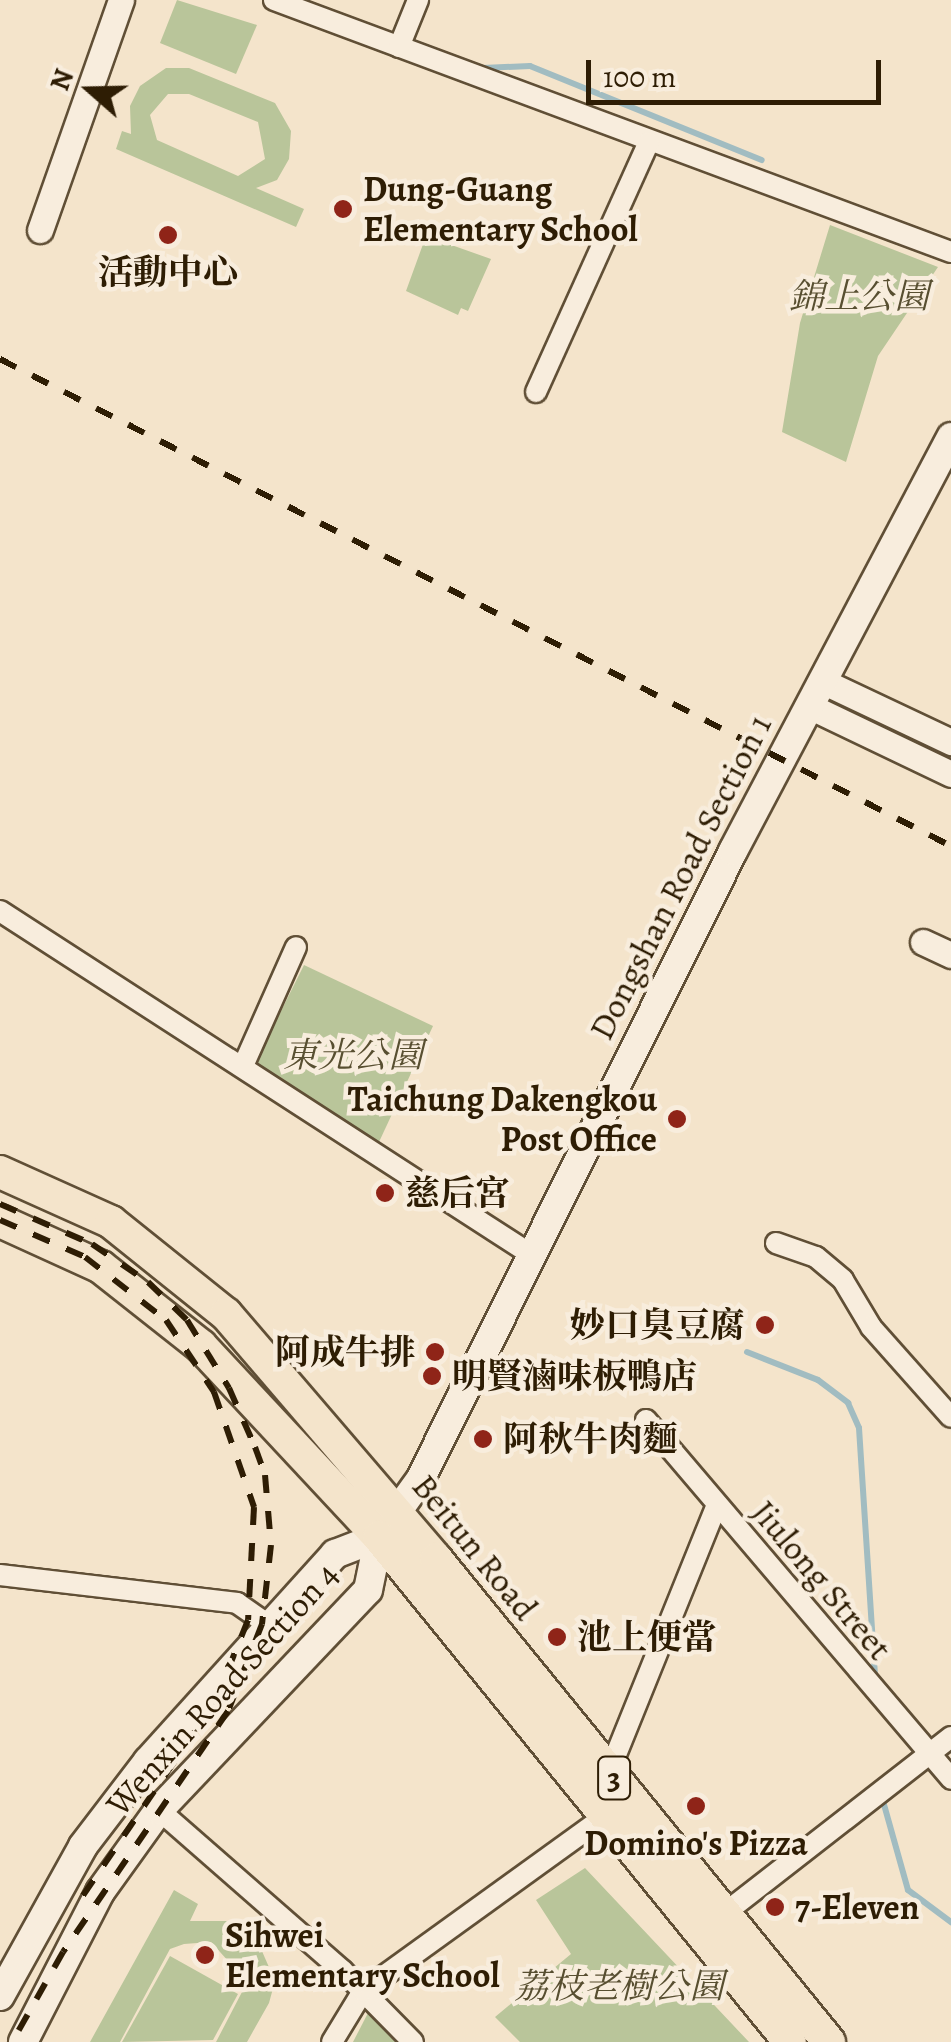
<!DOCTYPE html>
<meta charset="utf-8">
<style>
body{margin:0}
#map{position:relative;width:951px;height:2042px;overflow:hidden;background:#f4e4cb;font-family:Alegreya,"Noto Serif TC",serif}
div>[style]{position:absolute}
.green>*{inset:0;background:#b9c59a}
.stream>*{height:6px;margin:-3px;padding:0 3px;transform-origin:3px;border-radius:3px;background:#a1bcc1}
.roads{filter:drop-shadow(2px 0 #604f36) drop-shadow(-2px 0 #604f36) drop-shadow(0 2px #604f36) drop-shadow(0 -2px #604f36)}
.minor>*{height:20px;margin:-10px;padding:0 10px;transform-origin:10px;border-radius:10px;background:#f8eddd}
.tertiary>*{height:25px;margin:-12.5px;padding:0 12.5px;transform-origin:12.5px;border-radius:12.5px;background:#f8eddd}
.secondary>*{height:28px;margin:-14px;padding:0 14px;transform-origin:14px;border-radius:14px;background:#f8eddd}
.primary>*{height:32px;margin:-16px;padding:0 16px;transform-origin:16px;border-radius:16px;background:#f4e4cb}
.rail>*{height:6px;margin-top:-3px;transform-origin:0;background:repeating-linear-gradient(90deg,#2e1d04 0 18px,transparent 0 36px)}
.dots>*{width:28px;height:28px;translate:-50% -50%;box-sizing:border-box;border:5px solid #f8eddd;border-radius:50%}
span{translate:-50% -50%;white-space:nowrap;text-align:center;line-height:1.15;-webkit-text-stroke:9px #f8eddd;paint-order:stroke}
.shield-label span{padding:2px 8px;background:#f8eddd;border:2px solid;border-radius:8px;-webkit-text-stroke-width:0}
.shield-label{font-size:32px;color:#2e1d04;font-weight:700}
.poi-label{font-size:35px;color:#2e1d04;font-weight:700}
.left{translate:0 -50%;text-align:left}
.right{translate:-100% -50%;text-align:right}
.park-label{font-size:35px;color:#584f31;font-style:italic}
.street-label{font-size:35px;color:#2e1d04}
.north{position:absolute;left:40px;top:40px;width:100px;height:100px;-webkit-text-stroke:8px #f8eddd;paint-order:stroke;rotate:290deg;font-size:28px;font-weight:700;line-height:40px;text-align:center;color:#2e1d04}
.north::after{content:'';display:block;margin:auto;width:35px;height:45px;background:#2e1d04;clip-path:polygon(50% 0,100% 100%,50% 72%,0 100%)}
.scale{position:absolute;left:586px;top:60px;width:295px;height:45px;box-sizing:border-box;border:5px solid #2e1d04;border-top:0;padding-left:12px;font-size:30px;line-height:35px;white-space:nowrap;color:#2e1d04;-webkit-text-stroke:8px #f8eddd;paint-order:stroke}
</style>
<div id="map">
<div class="green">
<div style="clip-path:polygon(177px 0,257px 25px,236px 74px,160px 43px)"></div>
<div style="clip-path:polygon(evenodd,166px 68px,189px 68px,275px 103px,291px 131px,289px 159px,277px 180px,256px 188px,304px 209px,296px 227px,116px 149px,122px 131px,131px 134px,130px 106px,140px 86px,166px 68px,168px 94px,189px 94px,258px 122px,265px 159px,238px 176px,157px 140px,150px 115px,168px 94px)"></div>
<div style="clip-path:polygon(830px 225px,938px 267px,878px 356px,846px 462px,782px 432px,800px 323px)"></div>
<div style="clip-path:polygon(426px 236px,491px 259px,468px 311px,461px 308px,458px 315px,406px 291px)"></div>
<div style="clip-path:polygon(304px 965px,433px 1026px,379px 1142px,253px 1067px)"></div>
<div style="clip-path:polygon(585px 1868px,749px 2042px,520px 2042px,495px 2017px,571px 1954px,536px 1900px)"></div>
<div style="clip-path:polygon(174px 1890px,198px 1904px,190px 1921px,230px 1921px,258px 1942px,275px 1981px,269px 2003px,247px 2042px,216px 2042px,242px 1992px,239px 1973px,211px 1942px,184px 1944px,170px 1949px,120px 2042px,90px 2042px)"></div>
<div style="clip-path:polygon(170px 1956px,238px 1994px,213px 2040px,122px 2042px)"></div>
<div style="clip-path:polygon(369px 2011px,399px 2042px,353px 2042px)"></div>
</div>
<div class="stream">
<div style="left:483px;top:68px;width:47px;rotate:-2.4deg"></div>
<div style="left:530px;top:66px;width:250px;rotate:22.1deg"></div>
<div style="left:747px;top:1352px;width:76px;rotate:21.5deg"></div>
<div style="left:818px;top:1380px;width:38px;rotate:37deg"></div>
<div style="left:848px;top:1403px;width:27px;rotate:66deg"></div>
<div style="left:859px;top:1428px;width:248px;rotate:86.3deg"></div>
<div style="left:883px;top:1801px;width:92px;rotate:74.3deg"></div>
<div style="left:908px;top:1890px;width:54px;rotate:36.7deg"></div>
</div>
<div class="roads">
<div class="minor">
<div style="left:274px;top:0;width:722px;rotate:20.42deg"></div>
<div style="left:399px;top:47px;width:51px;rotate:-68deg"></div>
<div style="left:536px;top:392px;width:274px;rotate:-65.7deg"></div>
<div style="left:0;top:911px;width:637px;rotate:32.89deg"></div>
<div style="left:243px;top:1066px;width:130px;rotate:-66deg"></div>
<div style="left:776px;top:1243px;width:42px;rotate:19.3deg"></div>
<div style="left:816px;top:1257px;width:35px;rotate:40deg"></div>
<div style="left:843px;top:1280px;width:55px;rotate:59.2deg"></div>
<div style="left:871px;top:1327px;width:120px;rotate:48.4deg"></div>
<div style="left:646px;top:1420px;width:471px;rotate:49.6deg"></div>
<div style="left:0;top:1575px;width:239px;rotate:6.7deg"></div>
<div style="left:237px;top:1603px;width:38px;rotate:35deg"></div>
<div style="left:609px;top:1772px;width:288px;rotate:-68deg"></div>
<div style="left:159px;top:1810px;width:243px;rotate:41.2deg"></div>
<div style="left:342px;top:1970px;width:101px;rotate:45.4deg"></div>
<div style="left:716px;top:1920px;width:298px;rotate:-37.9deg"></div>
<div style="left:332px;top:2042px;width:60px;rotate:-58.7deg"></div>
<div style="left:363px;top:1991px;width:308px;rotate:-35.8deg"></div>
</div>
<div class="tertiary">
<div style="left:40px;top:230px;width:244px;rotate:-70.6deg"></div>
<div style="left:822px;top:681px;width:143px;rotate:25.3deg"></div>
<div style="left:809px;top:706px;width:157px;rotate:25.6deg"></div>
<div style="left:923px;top:942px;width:31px;rotate:25deg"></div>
</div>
<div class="secondary">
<div style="left:0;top:1996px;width:171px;rotate:-61deg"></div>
<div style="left:83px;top:1846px;width:107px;rotate:-52.6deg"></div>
<div style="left:148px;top:1761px;width:279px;rotate:-47.9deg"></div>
<div style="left:335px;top:1554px;width:47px;rotate:-21.1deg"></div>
<div style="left:23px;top:2042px;width:169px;rotate:-62.8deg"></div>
<div style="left:100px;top:1892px;width:101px;rotate:-54.3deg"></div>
<div style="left:159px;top:1810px;width:303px;rotate:-46.5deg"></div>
<div style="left:368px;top:1590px;width:54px;rotate:-78.3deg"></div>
<div style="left:379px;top:1537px;width:70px;rotate:-54.3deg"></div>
<div style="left:420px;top:1480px;width:703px;rotate:-63.54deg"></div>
<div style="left:733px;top:851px;width:468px;rotate:-62.2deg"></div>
</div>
<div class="primary">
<div style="left:0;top:1172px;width:122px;rotate:24.2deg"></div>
<div style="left:111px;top:1222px;width:147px;rotate:38.7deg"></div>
<div style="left:226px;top:1314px;width:323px;rotate:49.4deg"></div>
<div style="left:436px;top:1559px;width:623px;rotate:50.87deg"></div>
<div style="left:0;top:1221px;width:111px;rotate:24.5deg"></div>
<div style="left:101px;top:1267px;width:127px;rotate:38.3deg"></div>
<div style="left:201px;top:1346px;width:261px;rotate:47deg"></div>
<div style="left:379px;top:1537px;width:651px;rotate:50.86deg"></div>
</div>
</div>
<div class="rail">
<div style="left:0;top:359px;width:1068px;rotate:27.12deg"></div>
<div style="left:0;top:1204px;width:100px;rotate:23.5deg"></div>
<div style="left:92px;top:1244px;width:68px;rotate:34.2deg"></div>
<div style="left:148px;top:1282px;width:54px;rotate:44.3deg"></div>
<div style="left:187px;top:1320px;width:80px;rotate:58.3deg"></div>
<div style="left:229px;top:1388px;width:64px;rotate:66.2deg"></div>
<div style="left:255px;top:1447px;width:30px;rotate:70deg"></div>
<div style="left:265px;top:1475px;width:70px;rotate:85.1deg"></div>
<div style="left:271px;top:1545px;width:80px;rotate:96.5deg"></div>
<div style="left:262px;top:1624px;width:93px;rotate:111.3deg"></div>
<div style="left:228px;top:1711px;width:292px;rotate:124.4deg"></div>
<div style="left:63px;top:1952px;width:103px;rotate:119.5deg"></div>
<div style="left:0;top:1220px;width:93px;rotate:23.5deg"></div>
<div style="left:85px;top:1257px;width:103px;rotate:37.9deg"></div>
<div style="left:166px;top:1320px;width:87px;rotate:56.3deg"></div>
<div style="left:214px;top:1392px;width:122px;rotate:70.8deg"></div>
<div style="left:254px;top:1507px;width:113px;rotate:93deg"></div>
<div style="left:248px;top:1620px;width:88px;rotate:111.9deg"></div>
<div style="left:215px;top:1702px;width:248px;rotate:124.3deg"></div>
</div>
<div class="dots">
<div style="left:343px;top:209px;background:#8f2418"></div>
<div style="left:168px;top:235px;background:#8f2418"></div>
<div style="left:677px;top:1119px;background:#8f2418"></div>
<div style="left:385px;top:1193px;background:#8f2418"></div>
<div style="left:765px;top:1325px;background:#8f2418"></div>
<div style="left:435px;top:1352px;background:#8f2418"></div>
<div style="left:432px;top:1376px;background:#8f2418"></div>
<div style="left:483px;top:1439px;background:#8f2418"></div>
<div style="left:557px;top:1637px;background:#8f2418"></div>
<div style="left:696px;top:1806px;background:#8f2418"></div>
<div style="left:775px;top:1907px;background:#8f2418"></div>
<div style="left:205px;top:1955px;background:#8f2418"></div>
</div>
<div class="shield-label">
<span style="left:614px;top:1778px">3</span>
</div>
<div class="poi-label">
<span class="left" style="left:363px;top:209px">Dung-Guang<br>Elementary School</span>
<span style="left:168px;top:272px">活動中心</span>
<span class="right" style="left:657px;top:1119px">Taichung Dakengkou<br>Post Office</span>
<span class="left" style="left:405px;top:1193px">慈后宮</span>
<span class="right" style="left:745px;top:1325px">妙口臭豆腐</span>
<span class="right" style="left:415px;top:1352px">阿成牛排</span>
<span class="left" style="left:452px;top:1376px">明賢滷味板鴨店</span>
<span class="left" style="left:503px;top:1439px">阿秋牛肉麵</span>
<span class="left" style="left:577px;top:1637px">池上便當</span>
<span style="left:696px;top:1843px">Domino's Pizza</span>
<span class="left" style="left:795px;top:1907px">7-Eleven</span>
<span class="left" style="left:225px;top:1955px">Sihwei<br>Elementary School</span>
</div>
<div class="park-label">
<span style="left:859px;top:296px">錦上公園</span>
<span style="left:353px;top:1055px">東光公園</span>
<span style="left:619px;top:1986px">荔枝老樹公園</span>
</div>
<div class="street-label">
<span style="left:680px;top:877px;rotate:-63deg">Dongshan Road Section 1</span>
<span style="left:475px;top:1547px;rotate:51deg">Beitun Road</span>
<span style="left:822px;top:1580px;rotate:50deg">Jiulong Street</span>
<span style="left:222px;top:1689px;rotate:-48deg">Wenxin Road Section 4</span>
</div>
<div class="north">N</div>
<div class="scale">100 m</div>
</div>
